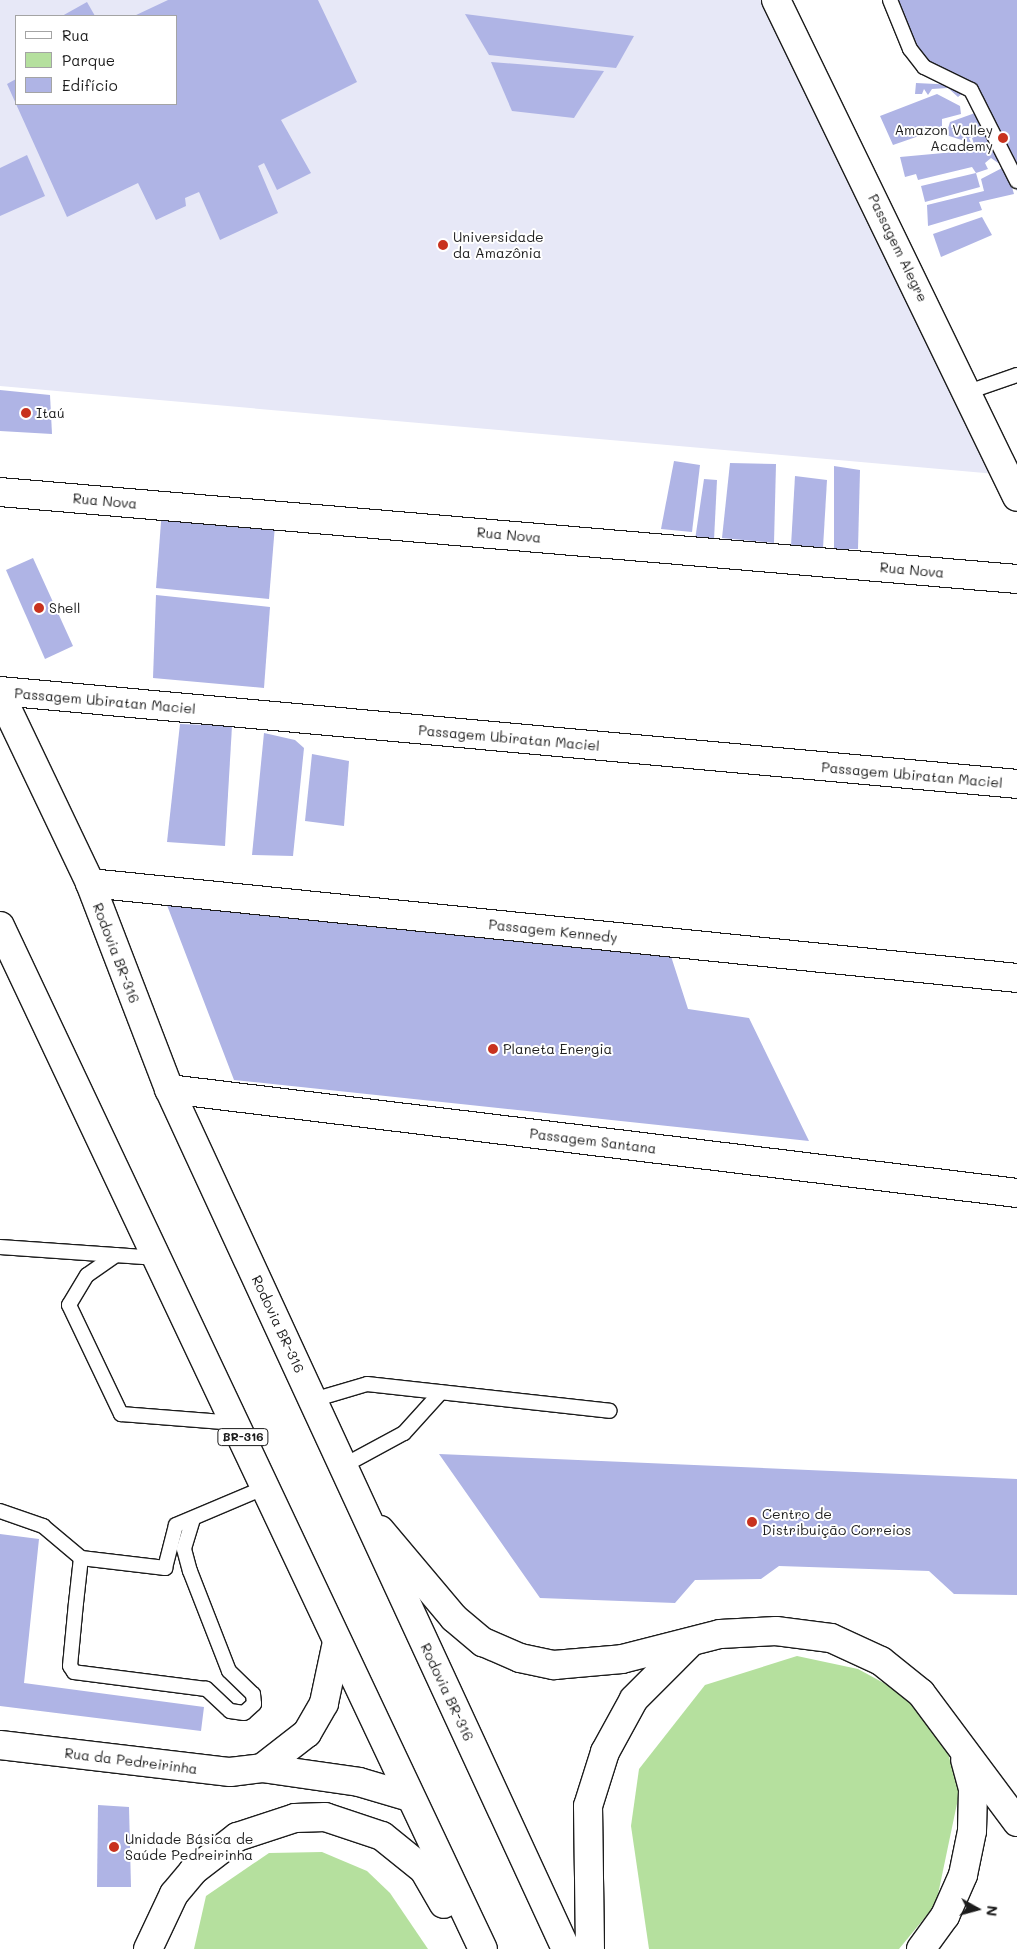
<!DOCTYPE html>
<meta charset="utf-8">
<style>
body{margin:0}
#map{position:relative;width:1017px;height:1949px;overflow:hidden;background:#fff;font-family:Mali,sans-serif}
div>[style]{position:absolute}
.built>*{inset:0;background:#e7e8f7}
.green>*{inset:0;background:#b5e09e}
.building>*{inset:0;background:#afb4e5}
.roads{filter:drop-shadow(1px 0 #1c1c1c) drop-shadow(-1px 0 #1c1c1c) drop-shadow(0 1px #1c1c1c) drop-shadow(0 -1px #1c1c1c)}
.lane>*{height:14px;margin:-7px;padding:0 7px;transform-origin:7px;border-radius:7px;background:#fff}
.street>*{height:28px;margin:-14px;padding:0 14px;transform-origin:14px;border-radius:14px;background:#fff}
.highway>*{height:28px;margin:-14px;padding:0 14px;transform-origin:14px;border-radius:14px;background:#fff}
.dots>*{width:14px;height:14px;translate:-50% -50%;box-sizing:border-box;border:2px solid #fff;border-radius:50%}
span{translate:-50% -50%;white-space:nowrap;text-align:center;line-height:1.15;-webkit-text-stroke:4px #fff;paint-order:stroke}
.shield-label span{padding:1px 4px;background:#fff;border:1px solid;border-radius:4px;-webkit-text-stroke-width:0}
.shield-label{font-size:12px;color:#1c1c1c;font-weight:700}
.poi-label{font-size:14px;color:#1c1c1c}
.right{translate:-100% -50%;text-align:right}
.left{translate:0 -50%;text-align:left}
.street-label{font-size:14px;color:#1c1c1c}
.legend{position:absolute;left:15px;top:15px;width:162px;height:90px;box-sizing:border-box;background:#fff;border:1px solid #a4a4a4;margin:0;padding:6px 9px;list-style:none;font-size:15px;color:#1c1c1c}
.legend li{display:flex;align-items:center;gap:10px;height:25px}
.legend b{width:25px;border:1px solid #a4a4a4}
.north{position:absolute;left:952px;top:1884px;width:50px;height:50px;-webkit-text-stroke:4px #fff;paint-order:stroke;rotate:97deg;font-size:14px;font-weight:700;line-height:20px;text-align:center;color:#1c1c1c}
.north::after{content:'';display:block;margin:auto;width:18px;height:22px;background:#1c1c1c;clip-path:polygon(50% 0,100% 100%,50% 72%,0 100%)}
</style>
<div id="map">
<div class="built">
<div style="clip-path:polygon(evenodd,0 0,770px 0,996px 474px,0 386px,0 0,16px 16px,176px 16px,176px 104px,16px 104px,16px 16px)"></div>
</div>
<div class="green">
<div style="clip-path:polygon(797px 1656px,858px 1669px,937px 1712px,959px 1794px,936px 1904px,899px 1949px,649px 1949px,631px 1826px,639px 1769px,705px 1685px)"></div>
<div style="clip-path:polygon(322px 1852px,367px 1871px,390px 1893px,428px 1949px,194px 1949px,206px 1896px,269px 1853px)"></div>
</div>
<div class="building">
<div style="clip-path:polygon(168px 0,318px 0,357px 82px,281px 120px,311px 173px,277px 190px,264px 163px,258px 166px,278px 213px,220px 240px,199px 192px,185px 198px,186px 206px,156px 220px,138px 183px,67px 217px,7px 84px,16px 79px,16px 104px,176px 104px,176px 16px,134px 16px)"></div>
<div style="clip-path:polygon(890px 0,1017px 0,1017px 191px,1008px 174px,1014px 194px,979px 202px,982px 210px,928px 226px,927px 205px,984px 191px,981px 179px,1004px 167px,991px 158px,985px 163px,988px 169px,976px 173px,972px 167px,918px 180px,916px 174px,905px 177px,900px 157px,976px 150px,972px 138px,985px 132px,969px 138px,971px 143px,946px 135px,950px 122px,975px 113px,960px 85px,910px 49px)"></div>
<div style="clip-path:polygon(87px 2px,95px 16px,62px 16px)"></div>
<div style="clip-path:polygon(465px 14px,634px 36px,616px 68px,489px 55px)"></div>
<div style="clip-path:polygon(491px 62px,604px 71px,574px 118px,512px 111px)"></div>
<div style="clip-path:polygon(916px 83px,956px 85px,963px 93px,958px 97px,948px 88px,932px 89px,928px 95px,924px 89px,922px 94px,915px 94px)"></div>
<div style="clip-path:polygon(937px 94px,960px 106px,961px 114px,942px 119px,942px 128px,893px 145px,880px 116px)"></div>
<div style="clip-path:polygon(27px 155px,45px 196px,0 216px,0 168px)"></div>
<div style="clip-path:polygon(976px 173px,980px 187px,925px 202px,921px 186px)"></div>
<div style="clip-path:polygon(982px 217px,992px 235px,941px 257px,933px 234px)"></div>
<div style="clip-path:polygon(0 390px,50px 395px,52px 434px,0 431px)"></div>
<div style="clip-path:polygon(674px 461px,700px 465px,692px 532px,661px 529px)"></div>
<div style="clip-path:polygon(730px 463px,776px 464px,774px 543px,722px 538px)"></div>
<div style="clip-path:polygon(834px 466px,860px 470px,858px 549px,834px 549px)"></div>
<div style="clip-path:polygon(795px 476px,827px 480px,823px 548px,791px 546px)"></div>
<div style="clip-path:polygon(704px 479px,717px 480px,714px 540px,695px 540px)"></div>
<div style="clip-path:polygon(162px 509px,275px 525px,269px 599px,156px 588px)"></div>
<div style="clip-path:polygon(33px 558px,73px 646px,45px 659px,6px 570px)"></div>
<div style="clip-path:polygon(156px 595px,270px 607px,264px 688px,153px 678px)"></div>
<div style="clip-path:polygon(180px 724px,232px 726px,225px 846px,167px 842px)"></div>
<div style="clip-path:polygon(264px 733px,295px 740px,304px 748px,293px 856px,252px 855px)"></div>
<div style="clip-path:polygon(312px 754px,349px 761px,344px 826px,305px 821px)"></div>
<div style="clip-path:polygon(165px 900px,669px 950px,688px 1009px,749px 1018px,809px 1141px,234px 1080px)"></div>
<div style="clip-path:polygon(439px 1454px,1017px 1479px,1017px 1595px,954px 1594px,929px 1571px,779px 1566px,761px 1579px,695px 1580px,675px 1603px,540px 1598px)"></div>
<div style="clip-path:polygon(0 1534px,39px 1539px,24px 1683px,204px 1707px,201px 1731px,0 1706px)"></div>
<div style="clip-path:polygon(98px 1805px,129px 1807px,131px 1887px,97px 1887px)"></div>
</div>
<div class="roads">
<div class="lane">
<div style="left:890px;top:0;width:53px;rotate:67.8deg"></div>
<div style="left:910px;top:49px;width:23px;rotate:52deg"></div>
<div style="left:924px;top:67px;width:52px;rotate:26.1deg"></div>
<div style="left:971px;top:90px;width:102px;rotate:63.2deg"></div>
<div style="left:968px;top:392px;width:52px;rotate:-19.1deg"></div>
<div style="left:0;top:1247px;width:158px;rotate:4deg"></div>
<div style="left:116px;top:1255px;width:35px;rotate:145deg"></div>
<div style="left:87px;top:1275px;width:35px;rotate:121deg"></div>
<div style="left:69px;top:1305px;width:121px;rotate:64.5deg"></div>
<div style="left:121px;top:1414px;width:115px;rotate:4.5deg"></div>
<div style="left:313px;top:1400px;width:56px;rotate:-16.5deg"></div>
<div style="left:367px;top:1384px;width:244px;rotate:6.3deg"></div>
<div style="left:343px;top:1466px;width:69px;rotate:-28.4deg"></div>
<div style="left:404px;top:1433px;width:55px;rotate:-47.9deg"></div>
<div style="left:0;top:1511px;width:46px;rotate:19.2deg"></div>
<div style="left:43px;top:1526px;width:50px;rotate:40.1deg"></div>
<div style="left:193px;top:1519px;width:31px;rotate:107deg"></div>
<div style="left:184px;top:1549px;width:23px;rotate:75deg"></div>
<div style="left:190px;top:1571px;width:107px;rotate:68.7deg"></div>
<div style="left:229px;top:1671px;width:33px;rotate:44deg"></div>
<div style="left:253px;top:1694px;width:10px;rotate:84deg"></div>
<div style="left:254px;top:1704px;width:13px;rotate:138deg"></div>
<div style="left:244px;top:1713px;width:14px;rotate:-172deg"></div>
<div style="left:230px;top:1711px;width:33px;rotate:-137deg"></div>
<div style="left:206px;top:1689px;width:133px;rotate:-172.7deg"></div>
<div style="left:74px;top:1672px;width:7px;rotate:-124deg"></div>
<div style="left:70px;top:1666px;width:63px;rotate:-84.6deg"></div>
<div style="left:76px;top:1603px;width:45px;rotate:-83.7deg"></div>
<div style="left:81px;top:1558px;width:85px;rotate:6.8deg"></div>
<div style="left:165px;top:1568px;width:44px;rotate:-75.7deg"></div>
<div style="left:176px;top:1525px;width:98px;rotate:-22.9deg"></div>
</div>
<div class="street">
<div style="left:776px;top:0;width:552px;rotate:64.13deg"></div>
<div style="left:0;top:492px;width:1021px;rotate:4.89deg"></div>
<div style="left:0;top:691px;width:1021px;rotate:5.22deg"></div>
<div style="left:90px;top:883px;width:932px;rotate:5.85deg"></div>
<div style="left:169px;top:1089px;width:854px;rotate:6.99deg"></div>
<div style="left:0;top:1745px;width:232px;rotate:6.7deg"></div>
<div style="left:230px;top:1772px;width:32px;rotate:-7deg"></div>
<div style="left:262px;top:1768px;width:98px;rotate:8.2deg"></div>
<div style="left:359px;top:1782px;width:53px;rotate:16.4deg"></div>
<div style="left:262px;top:1768px;width:57px;rotate:-37.9deg"></div>
<div style="left:307px;top:1733px;width:34px;rotate:-60deg"></div>
<div style="left:324px;top:1703px;width:62px;rotate:-78deg"></div>
</div>
<div class="highway">
<div style="left:0;top:694px;width:209px;rotate:64.5deg"></div>
<div style="left:90px;top:883px;width:221px;rotate:69deg"></div>
<div style="left:169px;top:1089px;width:947px;rotate:65.22deg"></div>
<div style="left:0;top:926px;width:1131px;rotate:64.73deg"></div>
<div style="left:380px;top:1530px;width:115px;rotate:49.9deg"></div>
<div style="left:454px;top:1618px;width:38px;rotate:40deg"></div>
<div style="left:483px;top:1642px;width:40px;rotate:23.4deg"></div>
<div style="left:520px;top:1658px;width:35px;rotate:12deg"></div>
<div style="left:554px;top:1665px;width:68px;rotate:-5deg"></div>
<div style="left:622px;top:1659px;width:101px;rotate:-14.3deg"></div>
<div style="left:720px;top:1634px;width:56px;rotate:-3.1deg"></div>
<div style="left:776px;top:1631px;width:55px;rotate:7.3deg"></div>
<div style="left:831px;top:1638px;width:55px;rotate:24.7deg"></div>
<div style="left:881px;top:1661px;width:51px;rotate:38.7deg"></div>
<div style="left:921px;top:1693px;width:161px;rotate:53.3deg"></div>
<div style="left:148px;top:1949px;width:61px;rotate:-64.7deg"></div>
<div style="left:174px;top:1894px;width:30px;rotate:-50deg"></div>
<div style="left:193px;top:1871px;width:56px;rotate:-37.7deg"></div>
<div style="left:237px;top:1837px;width:61px;rotate:-18.1deg"></div>
<div style="left:295px;top:1818px;width:30px;rotate:-2deg"></div>
<div style="left:325px;top:1817px;width:60px;rotate:18.4deg"></div>
<div style="left:382px;top:1836px;width:54px;rotate:39deg"></div>
<div style="left:424px;top:1870px;width:39px;rotate:60deg"></div>
<div style="left:590px;top:1949px;width:143px;rotate:-90.8deg"></div>
<div style="left:588px;top:1806px;width:57px;rotate:-72.5deg"></div>
<div style="left:605px;top:1752px;width:60px;rotate:-61.3deg"></div>
<div style="left:634px;top:1699px;width:78px;rotate:-45deg"></div>
<div style="left:921px;top:1949px;width:41px;rotate:-54deg"></div>
<div style="left:945px;top:1916px;width:45px;rotate:-66.3deg"></div>
<div style="left:963px;top:1875px;width:45px;rotate:-78.4deg"></div>
<div style="left:972px;top:1831px;width:42px;rotate:-88.6deg"></div>
<div style="left:973px;top:1789px;width:30px;rotate:-105deg"></div>
</div>
</div>
<div class="dots">
<div style="left:1003px;top:138px;background:#c8321e"></div>
<div style="left:443px;top:245px;background:#c8321e"></div>
<div style="left:26px;top:413px;background:#c8321e"></div>
<div style="left:39px;top:608px;background:#c8321e"></div>
<div style="left:493px;top:1049px;background:#c8321e"></div>
<div style="left:752px;top:1522px;background:#c8321e"></div>
<div style="left:114px;top:1847px;background:#c8321e"></div>
</div>
<div class="shield-label">
<span style="left:243px;top:1437px">BR-316</span>
</div>
<div class="poi-label">
<span class="right" style="left:993px;top:138px">Amazon Valley<br>Academy</span>
<span class="left" style="left:453px;top:245px">Universidade<br>da Amazônia</span>
<span class="left" style="left:36px;top:413px">Itaú</span>
<span class="left" style="left:49px;top:608px">Shell</span>
<span class="left" style="left:503px;top:1049px">Planeta Energia</span>
<span class="left" style="left:762px;top:1522px">Centro de<br>Distribuição Correios</span>
<span class="left" style="left:125px;top:1847px">Unidade Básica de<br>Saúde Pedreirinha</span>
</div>
<div class="street-label">
<span style="left:898px;top:248px;rotate:64deg">Passagem Alegre</span>
<span style="left:105px;top:501px;rotate:5deg">Rua Nova</span>
<span style="left:509px;top:535px;rotate:5deg">Rua Nova</span>
<span style="left:912px;top:570px;rotate:5deg">Rua Nova</span>
<span style="left:105px;top:701px;rotate:5deg">Passagem Ubiratan Maciel</span>
<span style="left:509px;top:738px;rotate:5deg">Passagem Ubiratan Maciel</span>
<span style="left:912px;top:775px;rotate:5deg">Passagem Ubiratan Maciel</span>
<span style="left:553px;top:931px;rotate:6deg">Passagem Kennedy</span>
<span style="left:116px;top:953px;rotate:69deg">Rodovia BR-316</span>
<span style="left:593px;top:1141px;rotate:7deg">Passagem Santana</span>
<span style="left:278px;top:1324px;rotate:65deg">Rodovia BR-316</span>
<span style="left:447px;top:1692px;rotate:65deg">Rodovia BR-316</span>
<span style="left:131px;top:1761px;rotate:7deg">Rua da Pedreirinha</span>
</div>
<ul class="legend">
<li><b style="height:6px;background:#fff"></b>Rua</li>
<li><b style="height:14px;background:#b5e09e"></b>Parque</li>
<li><b style="height:14px;background:#afb4e5"></b>Edifício</li>
</ul>
<div class="north">N</div>
</div>
